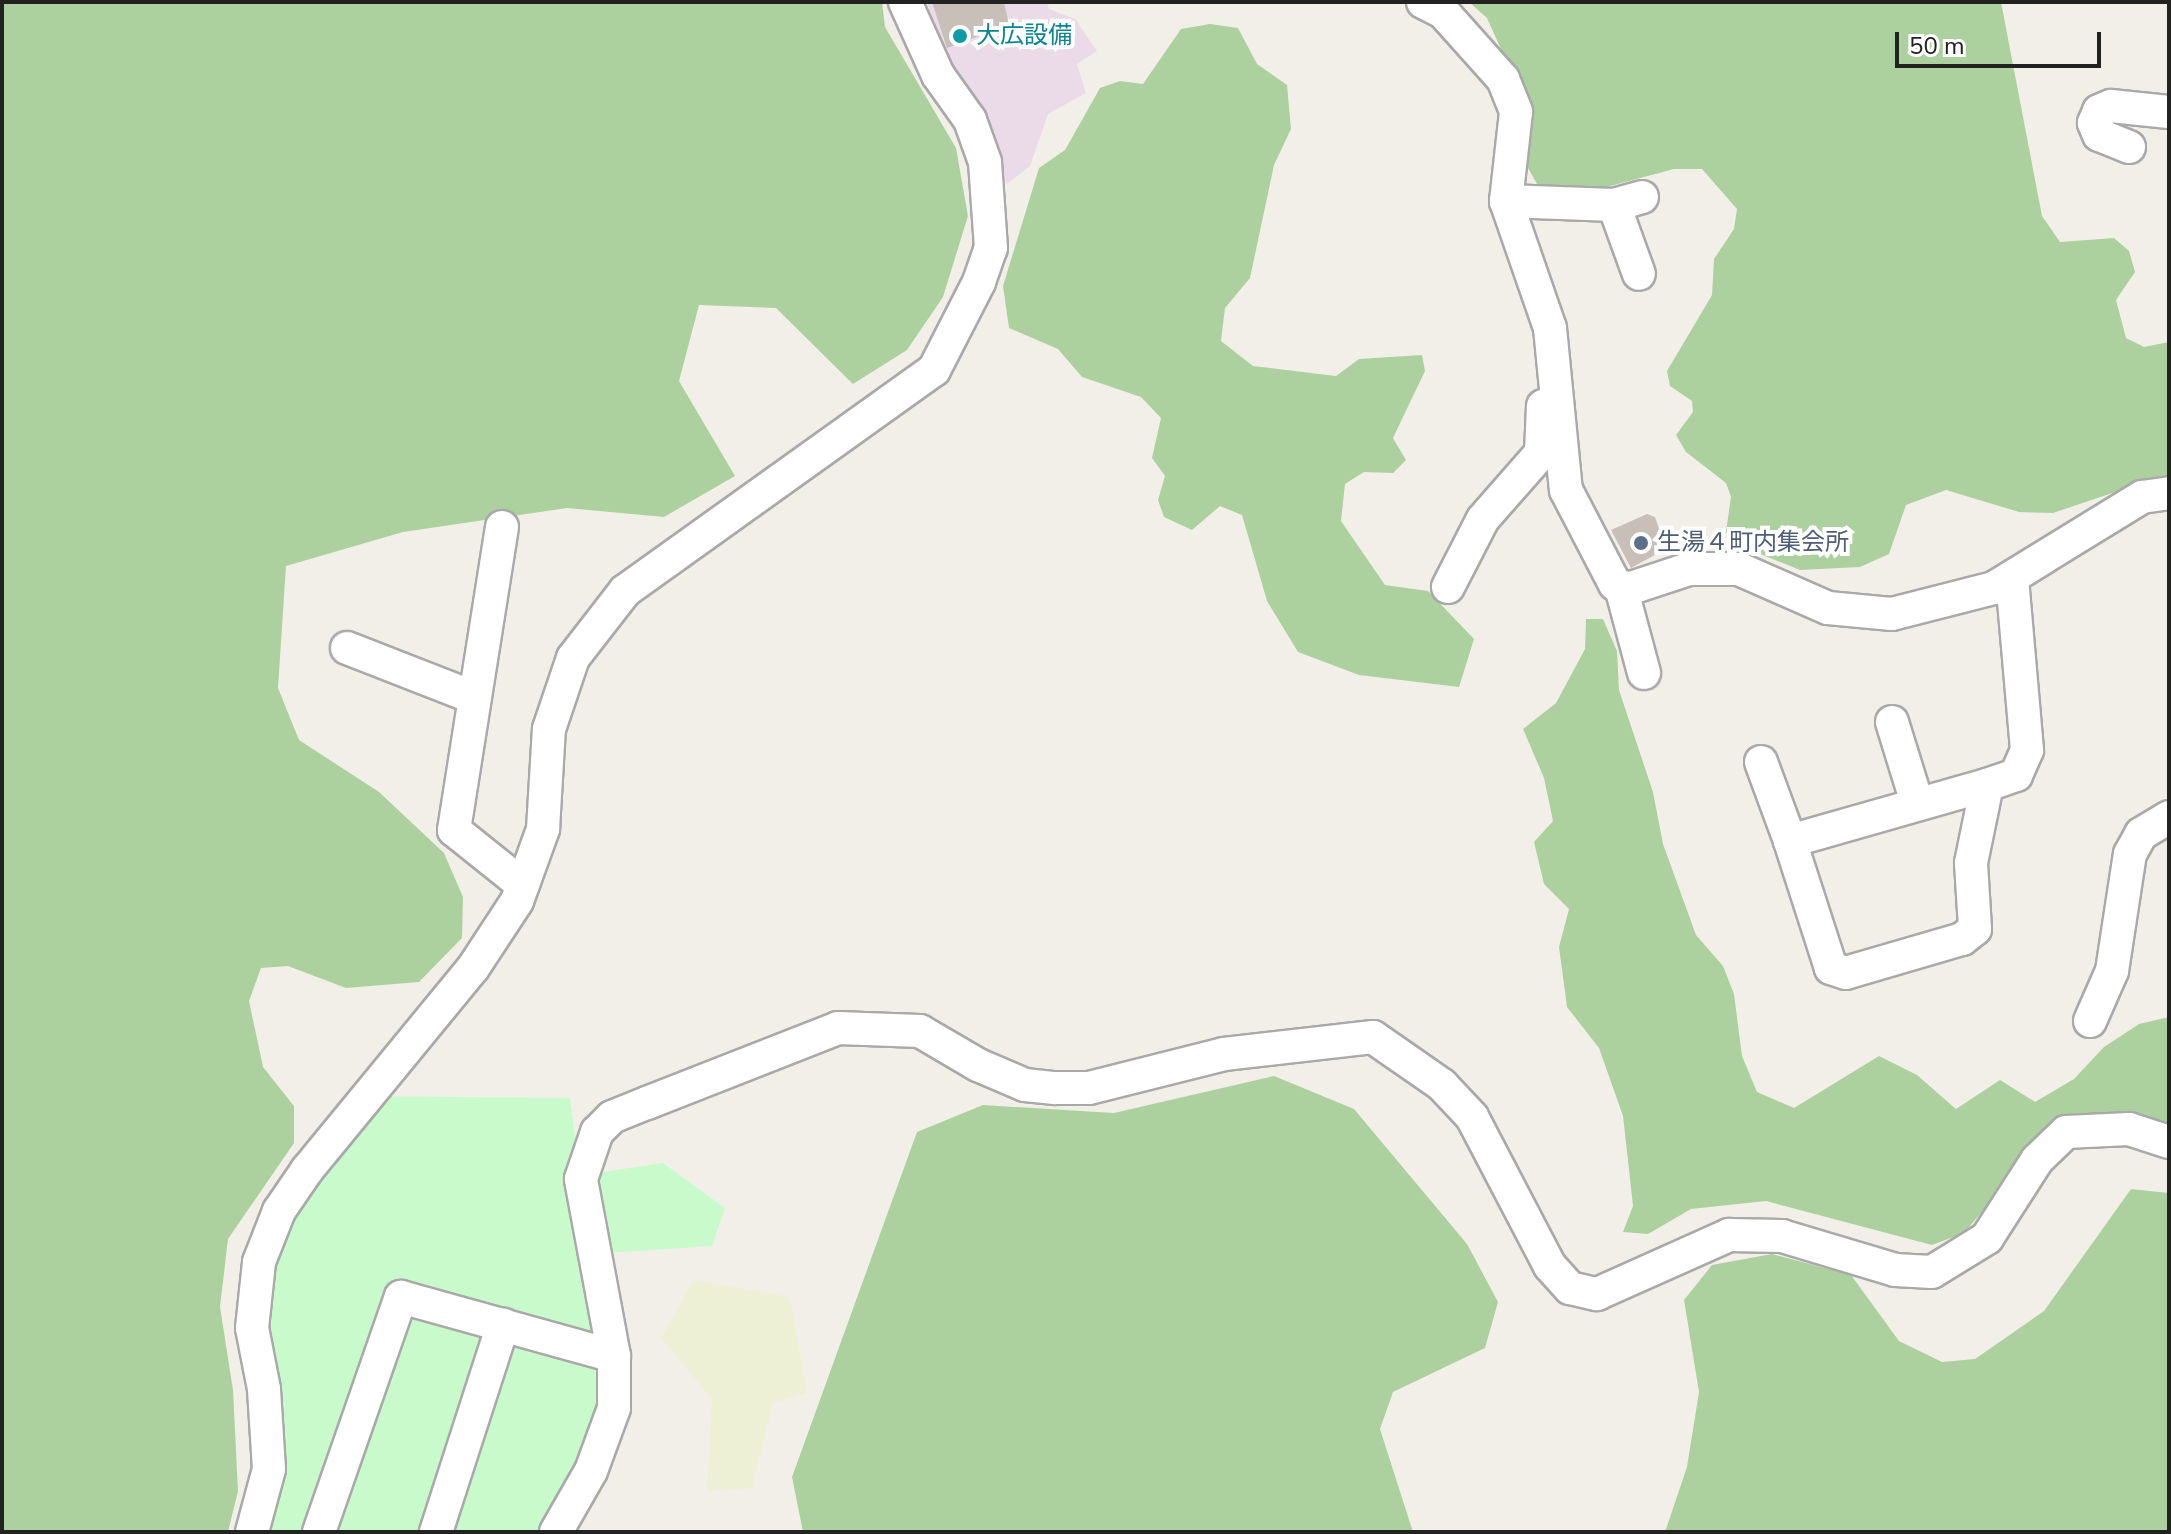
<!DOCTYPE html>
<meta charset="utf-8">
<style>
body{margin:0}
#map{position:relative;width:2171px;height:1534px;overflow:hidden;background:#f2efe9;font-family:"Nunito Sans","Noto Sans JP",sans-serif}
div>[style]{position:absolute}
.industrial>*{inset:0;background:#ebdbe8}
.farmland>*{inset:0;background:#eef0d5}
.forest>*{inset:0;background:#add19e}
.park>*{inset:0;background:#c8facc}
.building>*{inset:0;background:#c7bfb8}
.roads{filter:drop-shadow(2px 0 #a9a9a9) drop-shadow(-2px 0 #a9a9a9) drop-shadow(0 2px #a9a9a9) drop-shadow(0 -2px #a9a9a9)}
.minor>*{height:32px;margin:-16px;padding:0 16px;transform-origin:16px;border-radius:16px;background:#fff}
.dots>*{width:22px;height:22px;translate:-50% -50%;box-sizing:border-box;border:4px solid #fff;border-radius:50%}
span{translate:-50% -50%;white-space:nowrap;text-align:center;line-height:1.15;-webkit-text-stroke:8px #fff;paint-order:stroke}
.culture-label{font-size:24px;color:#0d838f}
.left{translate:0 -50%;text-align:left}
.service-label{font-size:24px;color:#4e5e75}
.frame{position:absolute;inset:0;border:4px solid #222;pointer-events:none}
.scale{position:absolute;left:1895px;top:32px;width:206px;height:36px;box-sizing:border-box;border:4px solid #222;border-top:0;padding-left:10px;font-size:24px;line-height:28px;white-space:nowrap;color:#222;-webkit-text-stroke:6px #fff;paint-order:stroke}
</style>
<div id="map">
<div class="industrial">
<div style="clip-path:polygon(927px 2px,1047px 2px,1049px 9px,1075px 19px,1097px 51px,1077px 64px,1086px 93px,1048px 114px,1030px 166px,1007px 184px,942px 52px)"></div>
</div>
<div class="farmland">
<div style="clip-path:polygon(693px 1280px,790px 1297px,807px 1393px,773px 1403px,752px 1488px,707px 1491px,712px 1399px,661px 1338px)"></div>
</div>
<div class="forest">
<div style="clip-path:polygon(2px 2px,882px 2px,885px 27px,956px 148px,968px 216px,943px 297px,907px 350px,853px 384px,776px 308px,699px 305px,679px 381px,735px 476px,664px 517px,567px 508px,403px 532px,286px 566px,278px 688px,299px 740px,379px 792px,444px 853px,463px 897px,462px 938px,419px 982px,346px 988px,288px 966px,261px 968px,249px 1001px,263px 1067px,294px 1106px,294px 1143px,228px 1239px,220px 1307px,233px 1390px,238px 1491px,228px 1532px,2px 1532px)"></div>
<div style="clip-path:polygon(1469px 2px,2001px 2px,2042px 216px,2060px 242px,2114px 238px,2129px 251px,2135px 272px,2116px 300px,2126px 338px,2144px 347px,2169px 342px,2169px 474px,2053px 513px,2019px 512px,1946px 490px,1906px 505px,1889px 554px,1860px 567px,1800px 570px,1736px 544px,1726px 532px,1731px 497px,1726px 483px,1686px 452px,1676px 435px,1693px 412px,1692px 401px,1670px 386px,1667px 371px,1712px 295px,1714px 259px,1734px 229px,1737px 209px,1702px 169px,1674px 169px,1599px 189px,1537px 184px,1523px 159px,1509px 67px,1487px 18px)"></div>
<div style="clip-path:polygon(1210px 24px,1238px 28px,1257px 64px,1287px 85px,1291px 129px,1274px 165px,1250px 278px,1225px 308px,1221px 341px,1253px 366px,1336px 376px,1359px 359px,1422px 355px,1425px 371px,1393px 438px,1406px 460px,1393px 473px,1364px 472px,1345px 484px,1341px 521px,1385px 585px,1428px 591px,1474px 639px,1459px 687px,1359px 675px,1298px 652px,1267px 601px,1242px 515px,1220px 506px,1192px 530px,1164px 517px,1158px 500px,1165px 476px,1152px 458px,1161px 418px,1141px 397px,1082px 377px,1058px 349px,1009px 328px,1003px 286px,1039px 168px,1065px 150px,1100px 88px,1120px 81px,1143px 84px,1181px 29px)"></div>
<div style="clip-path:polygon(1586px 619px,1603px 619px,1617px 651px,1619px 690px,1653px 792px,1663px 844px,1696px 935px,1723px 966px,1734px 994px,1742px 1056px,1757px 1092px,1794px 1108px,1879px 1056px,1917px 1075px,1956px 1109px,2000px 1080px,2035px 1102px,2074px 1079px,2104px 1047px,2139px 1024px,2169px 1017px,2169px 1127px,2055px 1125px,1964px 1233px,1932px 1245px,1766px 1201px,1691px 1209px,1648px 1234px,1623px 1232px,1633px 1206px,1623px 1116px,1599px 1048px,1567px 1007px,1559px 947px,1569px 909px,1544px 884px,1534px 842px,1553px 821px,1544px 778px,1523px 729px,1556px 703px,1585px 649px)"></div>
<div style="clip-path:polygon(1274px 1076px,1354px 1109px,1467px 1244px,1498px 1302px,1485px 1348px,1393px 1392px,1380px 1429px,1413px 1532px,803px 1532px,792px 1477px,917px 1132px,983px 1105px,1114px 1113px)"></div>
<div style="clip-path:polygon(2131px 1189px,2169px 1193px,2169px 1532px,1665px 1532px,1687px 1467px,1699px 1392px,1684px 1300px,1712px 1265px,1772px 1254px,1851px 1275px,1899px 1341px,1942px 1362px,1975px 1359px,2044px 1311px)"></div>
</div>
<div class="park">
<div style="clip-path:polygon(366px 1096px,570px 1098px,608px 1388px,574px 1492px,544px 1532px,249px 1532px,264px 1389px,255px 1295px,279px 1211px)"></div>
<div style="clip-path:polygon(663px 1163px,725px 1208px,712px 1246px,606px 1253px,595px 1173px)"></div>
</div>
<div class="building">
<div style="clip-path:polygon(932px 2px,1004px 2px,1009px 25px,947px 48px)"></div>
<div style="clip-path:polygon(1647px 514px,1655px 517px,1666px 549px,1631px 568px,1611px 530px)"></div>
</div>
<div class="roads">
<div class="minor">
<div style="left:1423px;top:2px;width:22px;rotate:27deg"></div>
<div style="left:1443px;top:12px;width:90px;rotate:48.2deg"></div>
<div style="left:1503px;top:79px;width:35px;rotate:68deg"></div>
<div style="left:1516px;top:112px;width:90px;rotate:96.4deg"></div>
<div style="left:1506px;top:201px;width:134px;rotate:70.9deg"></div>
<div style="left:1550px;top:328px;width:163px;rotate:84.4deg"></div>
<div style="left:1566px;top:490px;width:106px;rotate:62.5deg"></div>
<div style="left:1615px;top:584px;width:14px;rotate:21deg"></div>
<div style="left:1628px;top:589px;width:64px;rotate:-18.2deg"></div>
<div style="left:1689px;top:569px;width:50px"></div>
<div style="left:1739px;top:569px;width:97px;rotate:23.7deg"></div>
<div style="left:1828px;top:608px;width:64px;rotate:5.4deg"></div>
<div style="left:1892px;top:614px;width:105px;rotate:-14.3deg"></div>
<div style="left:1994px;top:588px;width:174px;rotate:-31.6deg"></div>
<div style="left:2142px;top:497px;width:27px;rotate:-8deg"></div>
<div style="left:2129px;top:147px;width:32px;rotate:-158deg"></div>
<div style="left:2099px;top:135px;width:13px;rotate:-113deg"></div>
<div style="left:2094px;top:123px;width:13px;rotate:-67deg"></div>
<div style="left:2099px;top:111px;width:13px;rotate:-23deg"></div>
<div style="left:2111px;top:106px;width:58px;rotate:5.9deg"></div>
<div style="left:1506px;top:201px;width:108px;rotate:2.1deg"></div>
<div style="left:1614px;top:205px;width:73px;rotate:70.1deg"></div>
<div style="left:1614px;top:205px;width:29px;rotate:-16deg"></div>
<div style="left:502px;top:527px;width:307px;rotate:99deg"></div>
<div style="left:454px;top:830px;width:88px;rotate:38.6deg"></div>
<div style="left:1448px;top:587px;width:76px;rotate:-62.8deg"></div>
<div style="left:1483px;top:519px;width:88px;rotate:-48.7deg"></div>
<div style="left:1541px;top:453px;width:47px;rotate:-87.6deg"></div>
<div style="left:1621px;top:587px;width:89px;rotate:75deg"></div>
<div style="left:347px;top:648px;width:137px;rotate:21.3deg"></div>
<div style="left:1892px;top:722px;width:85px;rotate:72.8deg"></div>
<div style="left:1761px;top:762px;width:84px;rotate:69.8deg"></div>
<div style="left:1987px;top:785px;width:80px;rotate:101.6deg"></div>
<div style="left:1971px;top:863px;width:66px;rotate:86.5deg"></div>
<div style="left:1975px;top:929px;width:16px;rotate:142deg"></div>
<div style="left:1962px;top:939px;width:121px;rotate:163.7deg"></div>
<div style="left:1846px;top:973px;width:16px;rotate:-162deg"></div>
<div style="left:1831px;top:968px;width:133px;rotate:-107.9deg"></div>
<div style="left:1790px;top:841px;width:205px;rotate:-15.9deg"></div>
<div style="left:1987px;top:785px;width:31px;rotate:-19deg"></div>
<div style="left:2016px;top:775px;width:27px;rotate:-66deg"></div>
<div style="left:2027px;top:750px;width:171px;rotate:-95deg"></div>
<div style="left:2090px;top:1021px;width:55px;rotate:-66.3deg"></div>
<div style="left:2112px;top:971px;width:118px;rotate:-81.3deg"></div>
<div style="left:2130px;top:854px;width:23px;rotate:-61deg"></div>
<div style="left:2141px;top:834px;width:33px;rotate:-31deg"></div>
<div style="left:252px;top:1532px;width:65px;rotate:-74.9deg"></div>
<div style="left:269px;top:1469px;width:80px;rotate:-93.6deg"></div>
<div style="left:264px;top:1389px;width:62px;rotate:-101.1deg"></div>
<div style="left:252px;top:1328px;width:66px;rotate:-83.9deg"></div>
<div style="left:259px;top:1262px;width:55px;rotate:-68.6deg"></div>
<div style="left:279px;top:1211px;width:50px;rotate:-55.7deg"></div>
<div style="left:307px;top:1170px;width:261px;rotate:-50.6deg"></div>
<div style="left:473px;top:968px;width:80px;rotate:-56.7deg"></div>
<div style="left:517px;top:901px;width:77px;rotate:-70.1deg"></div>
<div style="left:543px;top:829px;width:100px;rotate:-86.6deg"></div>
<div style="left:549px;top:729px;width:75px;rotate:-71.3deg"></div>
<div style="left:573px;top:658px;width:85px;rotate:-52.2deg"></div>
<div style="left:625px;top:591px;width:380px;rotate:-35.6deg"></div>
<div style="left:934px;top:370px;width:99px;rotate:-62.9deg"></div>
<div style="left:979px;top:282px;width:36px;rotate:-71deg"></div>
<div style="left:991px;top:248px;width:86px;rotate:-94deg"></div>
<div style="left:985px;top:162px;width:45px;rotate:-109.7deg"></div>
<div style="left:970px;top:120px;width:55px;rotate:-125.4deg"></div>
<div style="left:938px;top:75px;width:80px;rotate:-114.3deg"></div>
<div style="left:319px;top:1532px;width:249px;rotate:-70.8deg"></div>
<div style="left:401px;top:1297px;width:221px;rotate:15.5deg"></div>
<div style="left:436px;top:1532px;width:218px;rotate:-72.1deg"></div>
<div style="left:556px;top:1532px;width:70px;rotate:-60.2deg"></div>
<div style="left:591px;top:1471px;width:67px;rotate:-69.9deg"></div>
<div style="left:614px;top:1408px;width:52px;rotate:-90deg"></div>
<div style="left:614px;top:1356px;width:180px;rotate:-100.6deg"></div>
<div style="left:581px;top:1179px;width:50px;rotate:-71.2deg"></div>
<div style="left:597px;top:1132px;width:21px;rotate:-45deg"></div>
<div style="left:612px;top:1117px;width:38px;rotate:-22deg"></div>
<div style="left:647px;top:1103px;width:205px;rotate:-21.4deg"></div>
<div style="left:838px;top:1028px;width:82px;rotate:2.1deg"></div>
<div style="left:920px;top:1031px;width:67px;rotate:30.4deg"></div>
<div style="left:978px;top:1065px;width:51px;rotate:23.1deg"></div>
<div style="left:1025px;top:1085px;width:30px;rotate:6deg"></div>
<div style="left:1055px;top:1088px;width:34px"></div>
<div style="left:1089px;top:1088px;width:139px;rotate:-14.1deg"></div>
<div style="left:1224px;top:1054px;width:150px;rotate:-6.5deg"></div>
<div style="left:1373px;top:1037px;width:84px;rotate:34.8deg"></div>
<div style="left:1442px;top:1085px;width:44px;rotate:46.8deg"></div>
<div style="left:1472px;top:1117px;width:168px;rotate:62.4deg"></div>
<div style="left:1550px;top:1266px;width:30px;rotate:48deg"></div>
<div style="left:1570px;top:1288px;width:28px;rotate:13deg"></div>
<div style="left:1597px;top:1294px;width:145px;rotate:-24.1deg"></div>
<div style="left:1729px;top:1235px;width:53px;rotate:1.1deg"></div>
<div style="left:1782px;top:1236px;width:118px;rotate:16.7deg"></div>
<div style="left:1895px;top:1270px;width:37px;rotate:3deg"></div>
<div style="left:1932px;top:1272px;width:65px;rotate:-31.7deg"></div>
<div style="left:1987px;top:1238px;width:93px;rotate:-57.3deg"></div>
<div style="left:2037px;top:1160px;width:40px;rotate:-44deg"></div>
<div style="left:2066px;top:1132px;width:63px;rotate:-2.7deg"></div>
<div style="left:2129px;top:1129px;width:42px;rotate:18deg"></div>
</div>
</div>
<div class="dots">
<div style="left:960px;top:36px;background:#0f9aa8"></div>
<div style="left:1641px;top:543px;background:#5c6f8a"></div>
</div>
<div class="culture-label">
<span class="left" style="left:976px;top:36px">大広設備</span>
</div>
<div class="service-label">
<span class="left" style="left:1657px;top:543px">生湯４町内集会所</span>
</div>
<div class="frame"></div>
<div class="scale">50 m</div>
</div>
